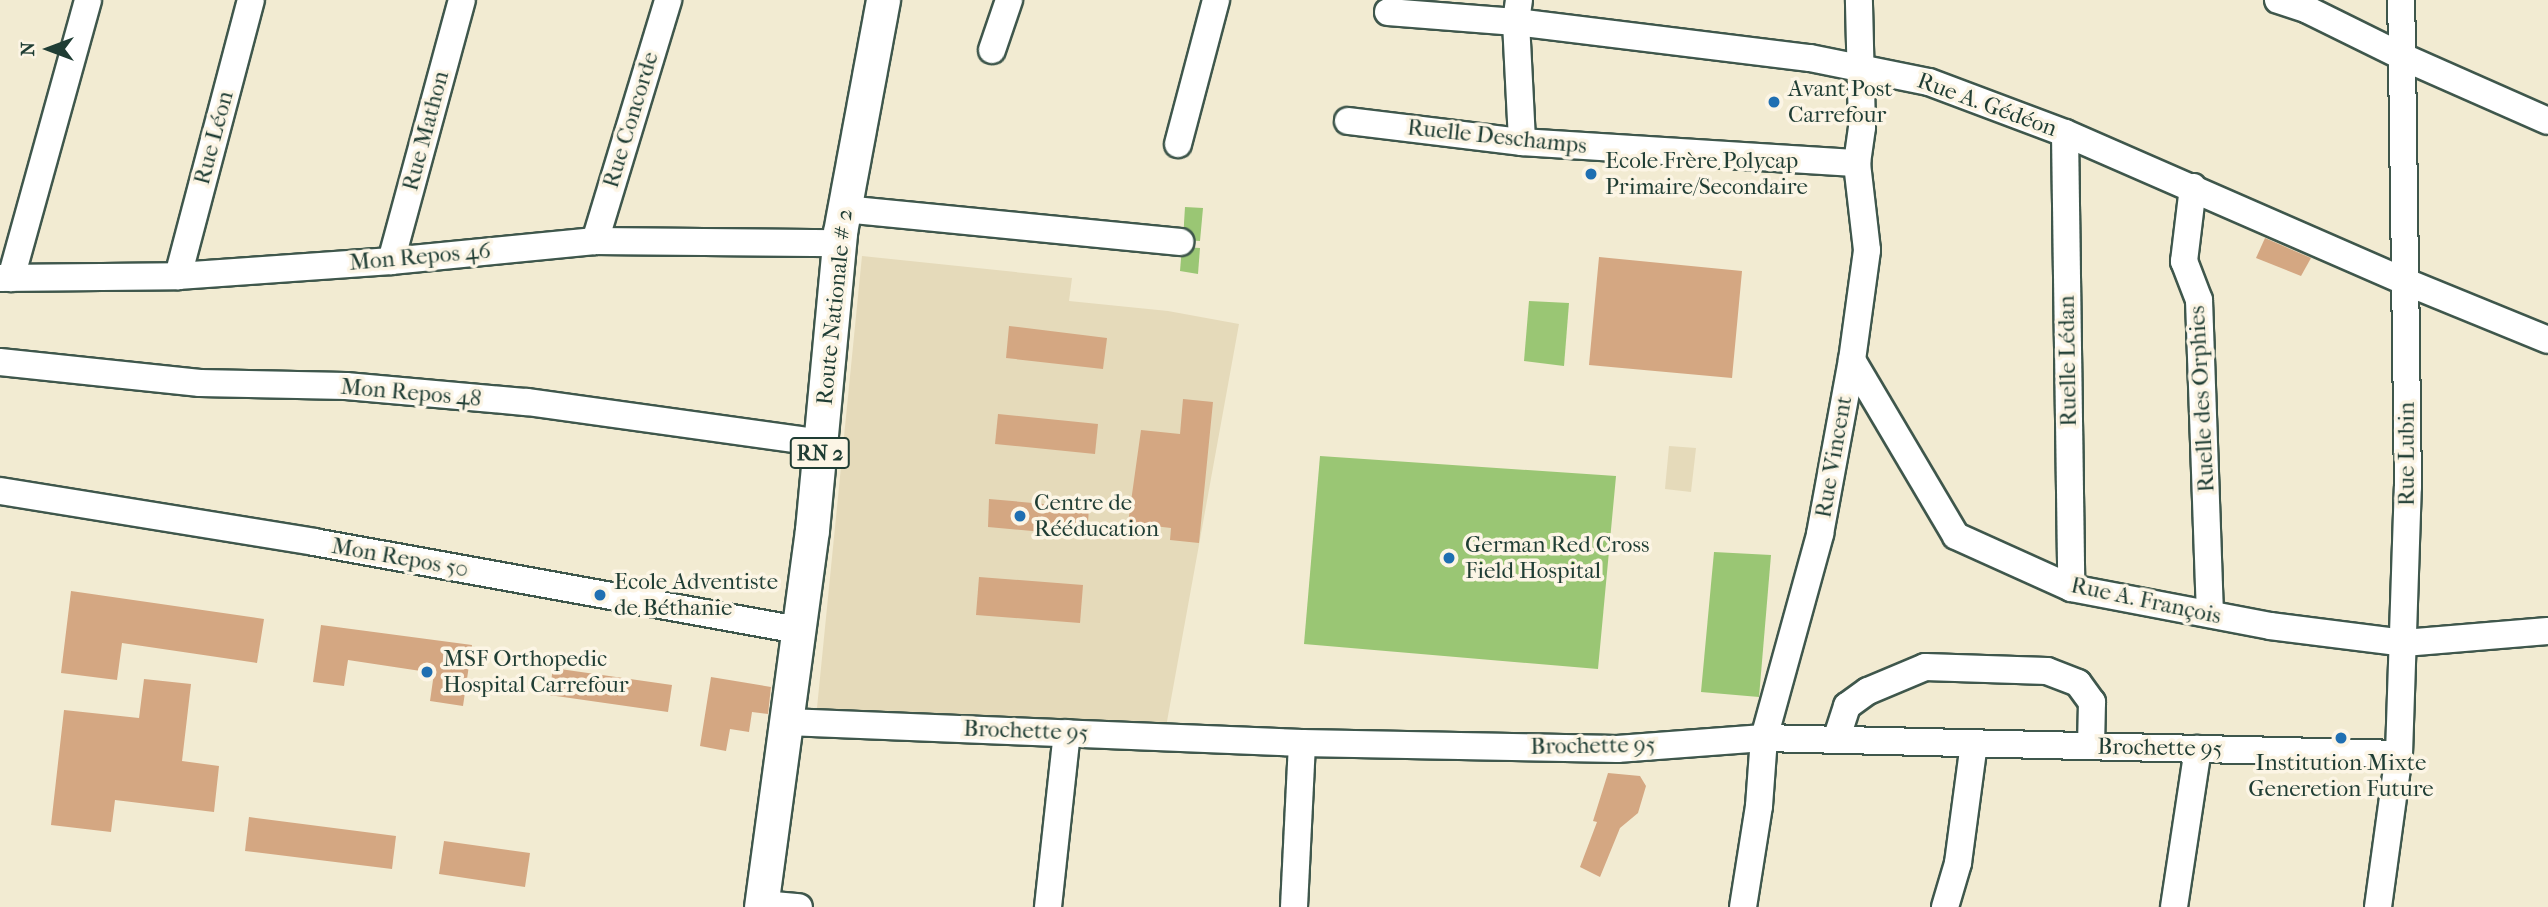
<!DOCTYPE html>
<meta charset="utf-8">
<style>
body{margin:0}
#map{position:relative;width:2548px;height:907px;overflow:hidden;background:#f2ebd2;font-family:"IM FELL French Canon",serif}
div>[style]{position:absolute}
.built>*{inset:0;background:#e5daba}
.green>*{inset:0;background:#9ac674}
.building>*{inset:0;background:#d4a782}
.roads{filter:drop-shadow(2px 0 #3f574c) drop-shadow(-2px 0 #3f574c) drop-shadow(0 2px #3f574c) drop-shadow(0 -2px #3f574c)}
.minor>*{height:26px;margin:-13px;padding:0 13px;transform-origin:13px;border-radius:13px;background:#fff}
.major>*{height:33px;margin:-16.5px;padding:0 16.5px;transform-origin:16.5px;border-radius:16.5px;background:#fff}
.dots>*{width:19px;height:19px;translate:-50% -50%;box-sizing:border-box;border:4px solid #fcf5e5;border-radius:50%}
span{translate:-50% -50%;white-space:nowrap;text-align:center;line-height:1.15;-webkit-text-stroke:7px #fcf5e5;paint-order:stroke}
.shield-label span{padding:2px 5px;background:#fcf5e5;border:2px solid;border-radius:5px;-webkit-text-stroke-width:0}
.shield-label{font-size:21px;color:#1f3d34;font-weight:700}
.poi-label{font-size:23px;color:#1f3d34}
.left{translate:0 -50%;text-align:left}
.street-label{font-size:23px;color:#1f3d34}
.north{position:absolute;left:14px;top:14px;width:70px;height:70px;-webkit-text-stroke:5px #fcf5e5;paint-order:stroke;rotate:270deg;font-size:19px;font-weight:700;line-height:28px;text-align:center;color:#1f3d34}
.north::after{content:'';display:block;margin:auto;width:24px;height:32px;background:#1f3d34;clip-path:polygon(50% 0,100% 100%,50% 72%,0 100%)}
</style>
<div id="map">
<div class="built">
<div style="clip-path:polygon(862px 256px,1072px 278px,1069px 301px,1168px 311px,1239px 324px,1166px 727px,817px 708px)"></div>
<div style="clip-path:polygon(1669px 446px,1696px 448px,1691px 492px,1665px 489px)"></div>
</div>
<div class="green">
<div style="clip-path:polygon(1185px 207px,1203px 208px,1200px 241px,1183px 240px)"></div>
<div style="clip-path:polygon(1182px 247px,1200px 248px,1198px 274px,1180px 271px)"></div>
<div style="clip-path:polygon(1529px 301px,1569px 303px,1564px 366px,1524px 361px)"></div>
<div style="clip-path:polygon(1320px 456px,1616px 476px,1598px 669px,1304px 644px)"></div>
<div style="clip-path:polygon(1714px 552px,1771px 555px,1759px 697px,1701px 692px)"></div>
</div>
<div class="building">
<div style="clip-path:polygon(2265px 238px,2311px 258px,2301px 276px,2256px 258px)"></div>
<div style="clip-path:polygon(1599px 257px,1742px 271px,1732px 378px,1589px 365px)"></div>
<div style="clip-path:polygon(1009px 326px,1107px 338px,1103px 369px,1006px 358px)"></div>
<div style="clip-path:polygon(1183px 399px,1213px 402px,1199px 543px,1170px 540px,1171px 528px,1128px 523px,1141px 430px,1180px 434px)"></div>
<div style="clip-path:polygon(998px 414px,1098px 424px,1095px 454px,995px 444px)"></div>
<div style="clip-path:polygon(989px 499px,1089px 508px,1087px 536px,988px 527px)"></div>
<div style="clip-path:polygon(979px 577px,1083px 585px,1080px 623px,976px 615px)"></div>
<div style="clip-path:polygon(71px 591px,264px 619px,257px 663px,122px 643px,117px 680px,61px 673px)"></div>
<div style="clip-path:polygon(321px 625px,472px 645px,463px 706px,430px 701px,434px 673px,348px 660px,344px 686px,313px 682px)"></div>
<div style="clip-path:polygon(553px 668px,672px 685px,668px 712px,549px 695px)"></div>
<div style="clip-path:polygon(711px 677px,771px 687px,768px 714px,752px 712px,749px 732px,730px 729px,726px 751px,700px 746px)"></div>
<div style="clip-path:polygon(144px 679px,191px 684px,182px 761px,219px 766px,214px 812px,115px 800px,111px 832px,51px 825px,64px 710px,139px 718px)"></div>
<div style="clip-path:polygon(1608px 773px,1640px 776px,1646px 786px,1638px 813px,1620px 828px,1600px 877px,1580px 867px,1597px 822px,1593px 821px)"></div>
<div style="clip-path:polygon(249px 817px,396px 836px,392px 869px,245px 851px)"></div>
<div style="clip-path:polygon(444px 841px,530px 853px,525px 887px,439px 874px)"></div>
</div>
<div class="roads">
<div class="minor">
<div style="left:1519px;top:0;width:22px;rotate:98deg"></div>
<div style="left:1516px;top:22px;width:120px;rotate:87.1deg"></div>
<div style="left:2278px;top:0;width:32px;rotate:18deg"></div>
<div style="left:2308px;top:10px;width:106px;rotate:26.3deg"></div>
<div style="left:2403px;top:57px;width:158px;rotate:23.8deg"></div>
<div style="left:1388px;top:12px;width:128px;rotate:4.5deg"></div>
<div style="left:1516px;top:22px;width:296px;rotate:7deg"></div>
<div style="left:1810px;top:58px;width:121px;rotate:11.4deg"></div>
<div style="left:1929px;top:82px;width:145px;rotate:20.6deg"></div>
<div style="left:2065px;top:133px;width:372px;rotate:23.6deg"></div>
<div style="left:2406px;top:282px;width:153px;rotate:22.2deg"></div>
<div style="left:992px;top:50px;width:53px;rotate:-71.2deg"></div>
<div style="left:1348px;top:121px;width:175px;rotate:6.9deg"></div>
<div style="left:1522px;top:142px;width:336px;rotate:3.6deg"></div>
<div style="left:2065px;top:133px;width:455px;rotate:89.2deg"></div>
<div style="left:1178px;top:144px;width:149px;rotate:-75.2deg"></div>
<div style="left:2193px;top:187px;width:75px;rotate:96.9deg"></div>
<div style="left:2184px;top:261px;width:42px;rotate:69deg"></div>
<div style="left:2199px;top:300px;width:314px;rotate:88deg"></div>
<div style="left:844px;top:209px;width:338px;rotate:5.6deg"></div>
<div style="left:595px;top:241px;width:252px;rotate:-73.1deg"></div>
<div style="left:391px;top:261px;width:270px;rotate:-74.8deg"></div>
<div style="left:178px;top:276px;width:285px;rotate:-75.2deg"></div>
<div style="left:0;top:278px;width:178px;rotate:-0.6deg"></div>
<div style="left:178px;top:276px;width:214px;rotate:-4deg"></div>
<div style="left:391px;top:261px;width:205px;rotate:-5.6deg"></div>
<div style="left:595px;top:241px;width:245px;rotate:0.5deg"></div>
<div style="left:11px;top:278px;width:288px;rotate:-74.5deg"></div>
<div style="left:1852px;top:360px;width:204px;rotate:59.4deg"></div>
<div style="left:1956px;top:536px;width:126px;rotate:24.3deg"></div>
<div style="left:2071px;top:588px;width:203px;rotate:10.8deg"></div>
<div style="left:2270px;top:626px;width:135px;rotate:7.2deg"></div>
<div style="left:2404px;top:643px;width:144px;rotate:-4.8deg"></div>
<div style="left:0;top:362px;width:201px;rotate:6deg"></div>
<div style="left:200px;top:383px;width:146px;rotate:1.2deg"></div>
<div style="left:346px;top:386px;width:182px;rotate:5.1deg"></div>
<div style="left:527px;top:402px;width:297px;rotate:7.9deg"></div>
<div style="left:0;top:491px;width:318px;rotate:9.2deg"></div>
<div style="left:314px;top:542px;width:494px;rotate:10.3deg"></div>
<div style="left:787px;top:722px;width:515px;rotate:2.34deg"></div>
<div style="left:1302px;top:743px;width:315px;rotate:1.1deg"></div>
<div style="left:1617px;top:749px;width:147px;rotate:-4.3deg"></div>
<div style="left:1764px;top:738px;width:635px;rotate:1.44deg"></div>
<div style="left:1836px;top:740px;width:36px;rotate:-72deg"></div>
<div style="left:1847px;top:706px;width:26px;rotate:-36deg"></div>
<div style="left:1868px;top:691px;width:62px;rotate:-22.8deg"></div>
<div style="left:1925px;top:667px;width:122px;rotate:1.9deg"></div>
<div style="left:2047px;top:671px;width:33px;rotate:21deg"></div>
<div style="left:2078px;top:683px;width:24px;rotate:54deg"></div>
<div style="left:2092px;top:702px;width:44px;rotate:91.3deg"></div>
<div style="left:762px;top:904px;width:37px;rotate:5deg"></div>
<div style="left:1048px;top:907px;width:175px;rotate:-83.8deg"></div>
<div style="left:1294px;top:907px;width:164px;rotate:-87.2deg"></div>
<div style="left:1743px;top:907px;width:102px;rotate:-81deg"></div>
<div style="left:1759px;top:806px;width:68px;rotate:-85.8deg"></div>
<div style="left:1764px;top:738px;width:212px;rotate:-74.6deg"></div>
<div style="left:1820px;top:534px;width:177px;rotate:-79.6deg"></div>
<div style="left:1852px;top:360px;width:111px;rotate:-82.2deg"></div>
<div style="left:1867px;top:250px;width:88px;rotate:-96.6deg"></div>
<div style="left:1857px;top:163px;width:36px;rotate:-82deg"></div>
<div style="left:1862px;top:127px;width:127px;rotate:-91.4deg"></div>
<div style="left:1945px;top:907px;width:46px;rotate:-73.5deg"></div>
<div style="left:1958px;top:863px;width:121px;rotate:-82.4deg"></div>
<div style="left:2174px;top:907px;width:160px;rotate:-81.4deg"></div>
<div style="left:2378px;top:907px;width:154px;rotate:-82.2deg"></div>
<div style="left:2399px;top:754px;width:267px;rotate:-88.1deg"></div>
<div style="left:2408px;top:487px;width:487px;rotate:-90.8deg"></div>
</div>
<div class="major">
<div style="left:761px;top:907px;width:380px;rotate:-82.3deg"></div>
<div style="left:812px;top:530px;width:299px;rotate:-84.6deg"></div>
<div style="left:840px;top:232px;width:236px;rotate:-79.5deg"></div>
</div>
</div>
<div class="dots">
<div style="left:1774px;top:102px;background:#1f6fb2"></div>
<div style="left:1591px;top:174px;background:#1f6fb2"></div>
<div style="left:1020px;top:516px;background:#1f6fb2"></div>
<div style="left:1449px;top:558px;background:#1f6fb2"></div>
<div style="left:600px;top:595px;background:#1f6fb2"></div>
<div style="left:427px;top:672px;background:#1f6fb2"></div>
<div style="left:2341px;top:738px;background:#1f6fb2"></div>
</div>
<div class="shield-label">
<span style="left:820px;top:453px">RN 2</span>
</div>
<div class="poi-label">
<span class="left" style="left:1788px;top:102px">Avant Post<br>Carrefour</span>
<span class="left" style="left:1605px;top:174px">Ecole Frère Polycap<br>Primaire/Secondaire</span>
<span class="left" style="left:1034px;top:516px">Centre de<br>Rééducation</span>
<span class="left" style="left:1465px;top:558px">German Red Cross<br>Field Hospital</span>
<span class="left" style="left:614px;top:595px">Ecole Adventiste<br>de Béthanie</span>
<span class="left" style="left:443px;top:672px">MSF Orthopedic<br>Hospital Carrefour</span>
<span style="left:2341px;top:776px">Institution Mixte<br>Generetion Future</span>
</div>
<div class="street-label">
<span style="left:1987px;top:105px;rotate:20deg">Rue A. Gédéon</span>
<span style="left:631px;top:120px;rotate:-73deg">Rue Concorde</span>
<span style="left:426px;top:131px;rotate:-75deg">Rue Mathon</span>
<span style="left:1497px;top:137px;rotate:6deg">Ruelle Deschamps</span>
<span style="left:214px;top:138px;rotate:-75deg">Rue Léon</span>
<span style="left:420px;top:257px;rotate:-5deg">Mon Repos 46</span>
<span style="left:835px;top:307px;rotate:-84deg">Route Nationale # 2</span>
<span style="left:2068px;top:361px;rotate:-91deg">Ruelle Lédan</span>
<span style="left:411px;top:393px;rotate:5deg">Mon Repos 48</span>
<span style="left:2202px;top:399px;rotate:-93deg">Ruelle des Orphies</span>
<span style="left:2407px;top:454px;rotate:-90deg">Rue Lubin</span>
<span style="left:1834px;top:457px;rotate:-80deg">Rue Vincent</span>
<span style="left:400px;top:558px;rotate:10deg">Mon Repos 50</span>
<span style="left:2146px;top:601px;rotate:12deg">Rue A. François</span>
<span style="left:1026px;top:731px;rotate:2deg">Brochette 95</span>
<span style="left:1593px;top:746px;rotate:-1deg">Brochette 95</span>
<span style="left:2160px;top:748px;rotate:1deg">Brochette 95</span>
</div>
<div class="north">N</div>
</div>
